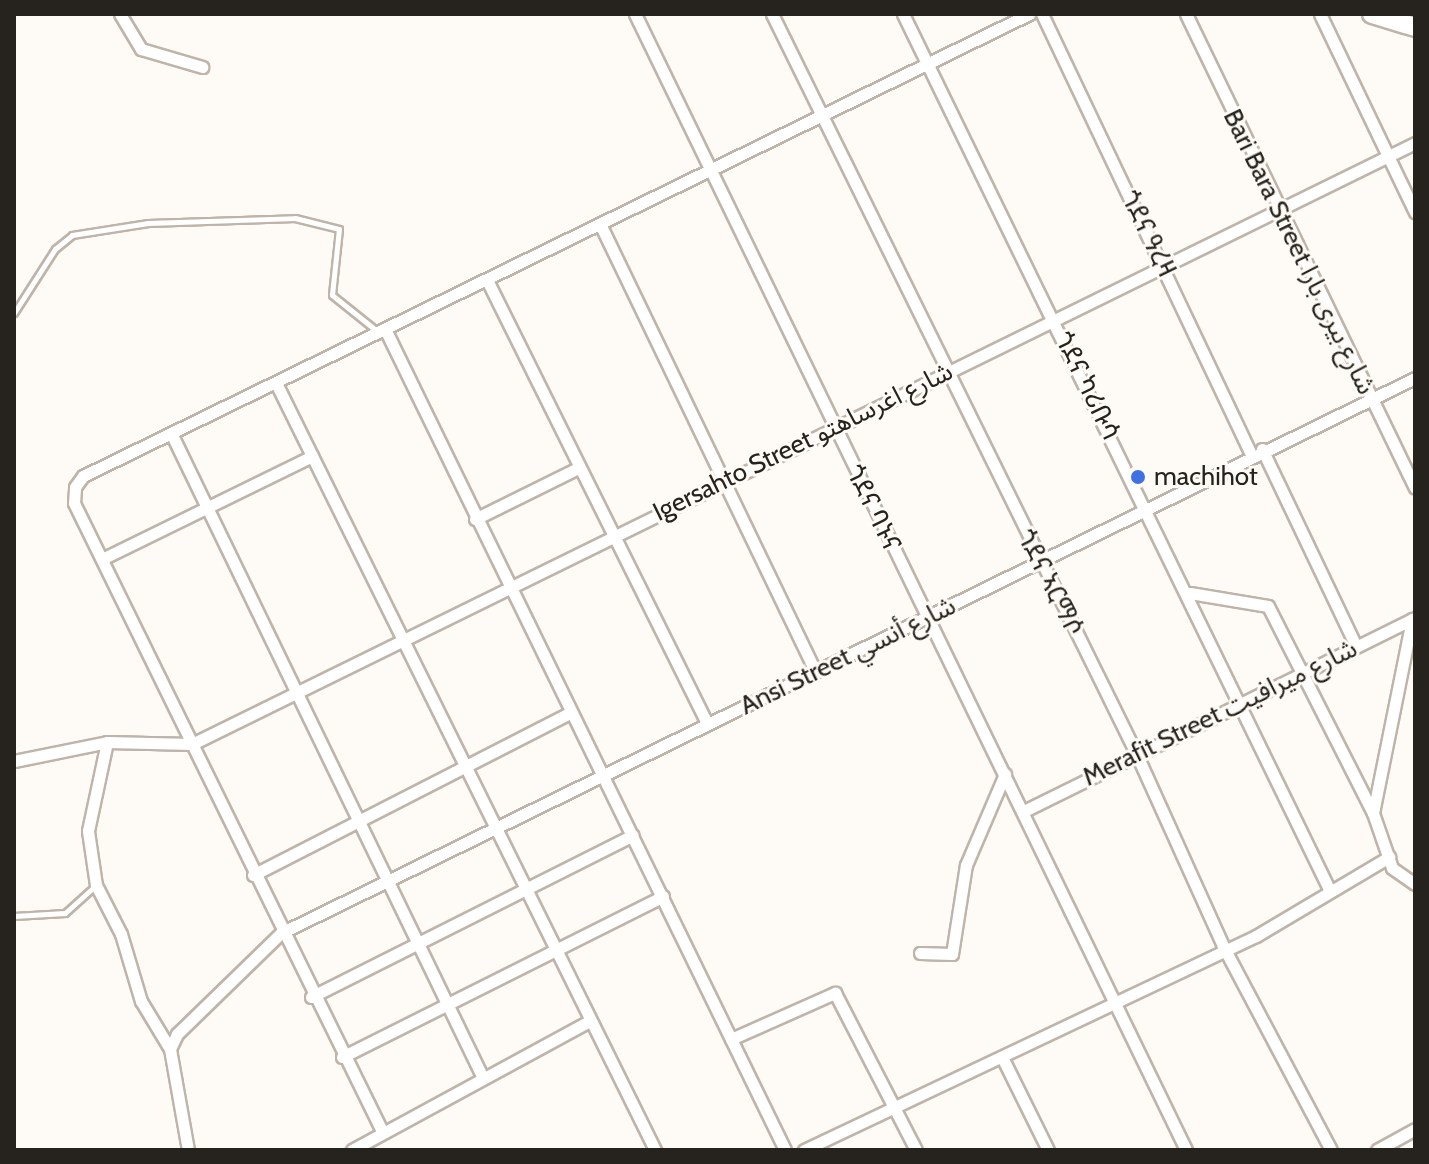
<!DOCTYPE html>
<meta charset="utf-8">
<style>
body{margin:0}
#map{position:relative;width:1429px;height:1164px;overflow:hidden;background:#fefaf6;font-family:Cabin,"Noto Sans Arabic","Noto Sans Ethiopic",sans-serif}
div>[style]{position:absolute}
.roads{filter:drop-shadow(2px 0 #bfb4aa) drop-shadow(-2px 0 #bfb4aa) drop-shadow(0 2px #bfb4aa) drop-shadow(0 -2px #bfb4aa)}
.service>*{height:5px;margin:-2.5px;padding:0 2.5px;transform-origin:2.5px;border-radius:2.5px;background:#fff}
.minor>*{height:11px;margin:-5.5px;padding:0 5.5px;transform-origin:5.5px;border-radius:5.5px;background:#fff}
.trunk>*{height:18px;margin:-9px;padding:0 9px;transform-origin:9px;border-radius:9px;background:#fff}
.dots>*{width:22px;height:22px;translate:-50% -50%;box-sizing:border-box;border:4px solid #fefaf6;border-radius:50%}
span{translate:-50% -50%;white-space:nowrap;text-align:center;line-height:1.15;-webkit-text-stroke:6px #fefaf6;paint-order:stroke}
.street-label{font-size:26px;color:#26221e}
.poi-label{font-size:26px;color:#26221e}
.left{translate:0 -50%;text-align:left}
.frame{position:absolute;inset:0;border:16px solid #26221e;pointer-events:none}
</style>
<div id="map">
<div class="roads">
<div class="service">
<div style="left:14px;top:313px;width:76px;rotate:-57.4deg"></div>
<div style="left:55px;top:249px;width:22px;rotate:-39deg"></div>
<div style="left:72px;top:235px;width:77px;rotate:-9deg"></div>
<div style="left:148px;top:223px;width:147px;rotate:-1.9deg"></div>
<div style="left:295px;top:218px;width:45px;rotate:14deg"></div>
<div style="left:339px;top:229px;width:66px;rotate:96.1deg"></div>
<div style="left:332px;top:295px;width:58px;rotate:38.7deg"></div>
<div style="left:14px;top:916px;width:51px;rotate:-3.4deg"></div>
<div style="left:65px;top:913px;width:40px;rotate:-42deg"></div>
</div>
<div class="minor">
<div style="left:120px;top:14px;width:41px;rotate:59deg"></div>
<div style="left:141px;top:49px;width:64px;rotate:16.4deg"></div>
<div style="left:635px;top:14px;width:1263px;rotate:64.12deg"></div>
<div style="left:772px;top:14px;width:824px;rotate:63.78deg"></div>
<div style="left:1136px;top:753px;width:212px;rotate:65.7deg"></div>
<div style="left:1223px;top:946px;width:231px;rotate:62.1deg"></div>
<div style="left:903px;top:14px;width:973px;rotate:64.04deg"></div>
<div style="left:1042px;top:14px;width:488px;rotate:64.6deg"></div>
<div style="left:1186px;top:14px;width:526px;rotate:64.21deg"></div>
<div style="left:1320px;top:14px;width:220px;rotate:64.4deg"></div>
<div style="left:601px;top:226px;width:495px;rotate:64.3deg"></div>
<div style="left:488px;top:282px;width:493px;rotate:63.6deg"></div>
<div style="left:385px;top:329px;width:913px;rotate:64.02deg"></div>
<div style="left:276px;top:383px;width:856px;rotate:63.7deg"></div>
<div style="left:172px;top:435px;width:710px;rotate:64.19deg"></div>
<div style="left:1262px;top:449px;width:218px;rotate:64.5deg"></div>
<div style="left:475px;top:519px;width:115px;rotate:-26.3deg"></div>
<div style="left:102px;top:559px;width:234px;rotate:-26.1deg"></div>
<div style="left:1190px;top:593px;width:79px;rotate:9.5deg"></div>
<div style="left:1268px;top:606px;width:232px;rotate:63.1deg"></div>
<div style="left:1373px;top:813px;width:198px;rotate:-78.6deg"></div>
<div style="left:107px;top:742px;width:91px;rotate:102.1deg"></div>
<div style="left:88px;top:831px;width:55px;rotate:81.6deg"></div>
<div style="left:96px;top:885px;width:55px;rotate:63deg"></div>
<div style="left:121px;top:934px;width:70px;rotate:73.4deg"></div>
<div style="left:141px;top:1001px;width:56px;rotate:58.9deg"></div>
<div style="left:14px;top:761px;width:95px;rotate:-11.5deg"></div>
<div style="left:107px;top:742px;width:85px;rotate:1.3deg"></div>
<div style="left:192px;top:744px;width:1363px;rotate:-26.17deg"></div>
<div style="left:1026px;top:810px;width:433px;rotate:-26.3deg"></div>
<div style="left:1373px;top:813px;width:58px;rotate:70.9deg"></div>
<div style="left:1392px;top:868px;width:28px;rotate:35deg"></div>
<div style="left:253px;top:875px;width:354px;rotate:-27.1deg"></div>
<div style="left:920px;top:953px;width:32px;rotate:2deg"></div>
<div style="left:952px;top:954px;width:90px;rotate:-81.1deg"></div>
<div style="left:966px;top:865px;width:99px;rotate:-66.8deg"></div>
<div style="left:311px;top:997px;width:360px;rotate:-26.7deg"></div>
<div style="left:731px;top:1039px;width:114px;rotate:-23.9deg"></div>
<div style="left:835px;top:993px;width:177px;rotate:62.7deg"></div>
<div style="left:342px;top:1057px;width:359px;rotate:-26.6deg"></div>
<div style="left:1002px;top:1057px;width:104px;rotate:63.7deg"></div>
<div style="left:382px;top:1131px;width:699px;rotate:-116.13deg"></div>
<div style="left:74px;top:503px;width:16px;rotate:-86deg"></div>
<div style="left:75px;top:487px;width:14px;rotate:-54deg"></div>
<div style="left:83px;top:476px;width:1053px;rotate:-26.03deg"></div>
<div style="left:188px;top:1150px;width:103px;rotate:-100.1deg"></div>
<div style="left:170px;top:1049px;width:17px;rotate:-65deg"></div>
<div style="left:177px;top:1034px;width:145px;rotate:-44.2deg"></div>
<div style="left:281px;top:933px;width:1263px;rotate:-26.08deg"></div>
<div style="left:352px;top:1150px;width:266px;rotate:-28.5deg"></div>
<div style="left:804px;top:1150px;width:500px;rotate:-25.34deg"></div>
<div style="left:1256px;top:936px;width:155px;rotate:-30.7deg"></div>
<div style="left:1377px;top:1150px;width:43px;rotate:-28.9deg"></div>
</div>
<div class="trunk">
<div style="left:1372px;top:14px;width:45px;rotate:16.8deg"></div>
</div>
</div>
<div class="dots">
<div style="left:1138px;top:477px;background:#4071e2"></div>
</div>
<div class="street-label">
<span style="left:1148px;top:234px;rotate:64deg">ጎደና ዓረዛ</span>
<span style="left:1299px;top:252px;rotate:64deg">Bari Bara Street شارع بيرى بارا</span>
<span style="left:1087px;top:386px;rotate:64deg">ጎደና ካሪቡሳ</span>
<span style="left:803px;top:442px;rotate:-26deg">Igersahto Street شارع اغرساهتو</span>
<span style="left:873px;top:508px;rotate:64deg">ጎደና ባኑና</span>
<span style="left:1050px;top:583px;rotate:63deg">ጎደና ኣርማሶ</span>
<span style="left:848px;top:656px;rotate:-26deg">Ansi Street شارع أنسي</span>
<span style="left:1220px;top:713px;rotate:-26deg">Merafit Street شارع ميرافيت</span>
</div>
<div class="poi-label">
<span class="left" style="left:1154px;top:477px">machihot</span>
</div>
<div class="frame"></div>
</div>
